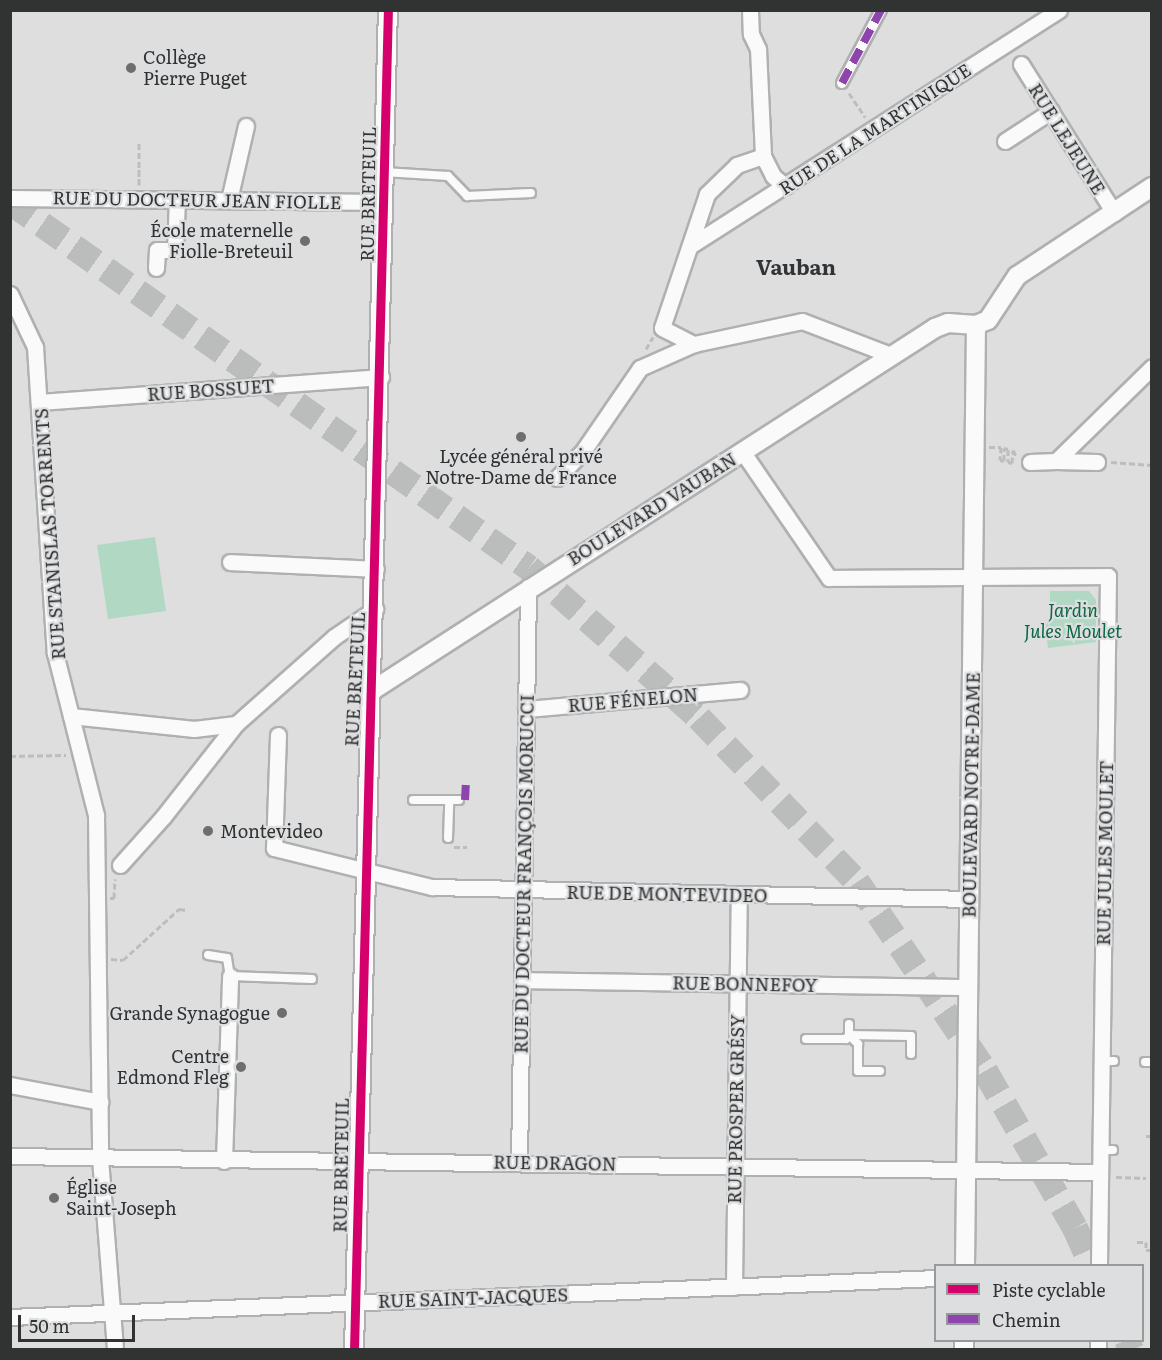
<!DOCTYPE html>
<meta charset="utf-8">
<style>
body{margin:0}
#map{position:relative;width:1162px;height:1360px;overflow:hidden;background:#dededf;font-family:Literata,serif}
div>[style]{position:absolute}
.green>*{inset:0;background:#b1d8c3}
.trunk-tunnel>*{height:26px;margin-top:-13px;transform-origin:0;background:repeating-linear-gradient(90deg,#bbbcbc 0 26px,transparent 0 39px)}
.path>*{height:3px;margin-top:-1.5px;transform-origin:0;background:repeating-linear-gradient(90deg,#bdbdbe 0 6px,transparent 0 9px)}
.roads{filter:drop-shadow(2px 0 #b0b0b1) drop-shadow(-2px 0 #b0b0b1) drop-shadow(0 2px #b0b0b1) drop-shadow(0 -2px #b0b0b1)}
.service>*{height:8px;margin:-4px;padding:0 4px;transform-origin:4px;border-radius:4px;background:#fafafa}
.pedestrian>*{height:10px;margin:-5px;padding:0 5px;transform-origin:5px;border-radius:5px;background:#fafafa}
.minor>*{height:15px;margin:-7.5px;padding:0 7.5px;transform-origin:7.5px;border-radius:7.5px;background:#fafafa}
.tertiary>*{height:18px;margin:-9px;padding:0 9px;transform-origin:9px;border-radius:9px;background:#fafafa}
.quiet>*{height:8px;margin-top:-4px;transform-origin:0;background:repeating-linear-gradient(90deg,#8e44ad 0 15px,transparent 0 23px)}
.cycleway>*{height:9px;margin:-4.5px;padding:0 4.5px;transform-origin:4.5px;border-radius:4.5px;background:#d6006c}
.dots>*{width:16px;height:16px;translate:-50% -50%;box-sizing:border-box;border:3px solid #dddee0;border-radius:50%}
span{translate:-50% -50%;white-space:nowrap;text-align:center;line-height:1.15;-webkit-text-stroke:4.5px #dddee0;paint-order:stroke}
.poi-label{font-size:18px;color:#313232}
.left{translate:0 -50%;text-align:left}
.right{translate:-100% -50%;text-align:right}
.street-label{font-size:18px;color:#313232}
.park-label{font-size:18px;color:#0d6742;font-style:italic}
.quarter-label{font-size:21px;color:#323334;font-weight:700}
.frame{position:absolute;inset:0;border:12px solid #313232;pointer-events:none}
.legend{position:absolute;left:934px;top:1264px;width:210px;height:78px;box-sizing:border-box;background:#dddee0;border:2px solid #98999a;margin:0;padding:8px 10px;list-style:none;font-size:18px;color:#313232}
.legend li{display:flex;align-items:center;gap:12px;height:30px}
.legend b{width:30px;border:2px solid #98999a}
.scale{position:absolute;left:18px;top:1315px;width:117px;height:27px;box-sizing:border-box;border:3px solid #313232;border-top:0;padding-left:8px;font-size:18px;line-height:21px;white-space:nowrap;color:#313232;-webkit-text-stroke:4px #dddee0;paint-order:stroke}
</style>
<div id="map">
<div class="green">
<div style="clip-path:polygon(155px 537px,166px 611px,108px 619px,97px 545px)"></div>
<div style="clip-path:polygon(1050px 591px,1089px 591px,1096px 600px,1096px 642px,1048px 648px,1045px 623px,1050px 623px)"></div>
</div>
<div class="trunk-tunnel">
<div style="left:10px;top:202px;width:635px;rotate:35.19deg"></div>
<div style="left:529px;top:568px;width:227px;rotate:41.4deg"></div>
<div style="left:699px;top:718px;width:228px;rotate:46.1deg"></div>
<div style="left:857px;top:882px;width:228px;rotate:55.9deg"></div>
<div style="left:985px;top:1071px;width:181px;rotate:60.2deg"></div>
<div style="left:1075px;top:1228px;width:42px;rotate:65.9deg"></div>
<div style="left:1127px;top:1340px;width:11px;rotate:68deg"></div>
</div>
<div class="path">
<div style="left:849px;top:93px;width:29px;rotate:56deg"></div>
<div style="left:139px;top:143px;width:42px;rotate:90deg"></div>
<div style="left:646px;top:349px;width:14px;rotate:-60deg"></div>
<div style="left:989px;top:447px;width:12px"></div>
<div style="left:1001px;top:447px;width:13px;rotate:94deg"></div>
<div style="left:1000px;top:460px;width:4px;rotate:14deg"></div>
<div style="left:1004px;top:461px;width:13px;rotate:-90deg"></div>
<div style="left:1004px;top:448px;width:4px;rotate:14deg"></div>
<div style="left:1008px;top:449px;width:13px;rotate:90deg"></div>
<div style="left:1008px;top:462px;width:4px;rotate:14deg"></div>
<div style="left:1012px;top:463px;width:13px;rotate:-86deg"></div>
<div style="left:1013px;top:450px;width:7px;rotate:63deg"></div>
<div style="left:1111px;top:462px;width:41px;rotate:4.2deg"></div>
<div style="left:10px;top:756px;width:56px;rotate:-1deg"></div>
<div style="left:454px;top:847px;width:13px"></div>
<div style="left:110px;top:898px;width:4px"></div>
<div style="left:114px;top:898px;width:19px;rotate:-87deg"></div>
<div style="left:111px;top:959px;width:12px;rotate:5deg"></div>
<div style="left:123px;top:960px;width:76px;rotate:-42.3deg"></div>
<div style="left:179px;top:909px;width:8px;rotate:7deg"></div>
<div style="left:1146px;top:1136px;width:6px"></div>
<div style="left:1116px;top:1177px;width:30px;rotate:2deg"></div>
<div style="left:1137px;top:1242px;width:9px"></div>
<div style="left:1146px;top:1242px;width:8px;rotate:90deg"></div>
<div style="left:1146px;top:1250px;width:6px"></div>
</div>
<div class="roads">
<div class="service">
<div style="left:384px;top:172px;width:64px;rotate:3.6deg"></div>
<div style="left:448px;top:176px;width:28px;rotate:46deg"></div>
<div style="left:467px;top:196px;width:64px;rotate:-2.7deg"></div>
<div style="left:413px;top:800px;width:46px"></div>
<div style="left:448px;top:838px;width:38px;rotate:-88deg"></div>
<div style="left:208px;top:955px;width:19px;rotate:9deg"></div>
<div style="left:227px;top:958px;width:18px;rotate:81deg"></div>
<div style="left:230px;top:976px;width:82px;rotate:2.1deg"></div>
<div style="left:849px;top:1024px;width:11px;rotate:90deg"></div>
<div style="left:849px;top:1035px;width:62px;rotate:0.9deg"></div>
<div style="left:911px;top:1036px;width:18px;rotate:90deg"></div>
<div style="left:806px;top:1039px;width:40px"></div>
<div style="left:846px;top:1039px;width:5px;rotate:-53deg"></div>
<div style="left:849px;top:1035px;width:13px;rotate:45deg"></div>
<div style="left:858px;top:1044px;width:27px;rotate:90deg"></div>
<div style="left:858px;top:1071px;width:22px"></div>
<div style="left:1102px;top:1061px;width:12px"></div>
<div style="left:1145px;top:1062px;width:7px"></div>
<div style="left:1100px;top:1150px;width:13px"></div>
</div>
<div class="pedestrian">
<div style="left:842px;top:83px;width:83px;rotate:-61.9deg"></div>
</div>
<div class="minor">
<div style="left:750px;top:10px;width:24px;rotate:88deg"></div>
<div style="left:751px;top:34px;width:17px;rotate:65deg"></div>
<div style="left:758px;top:49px;width:107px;rotate:87.3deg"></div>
<div style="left:763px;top:156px;width:22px;rotate:63deg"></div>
<div style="left:773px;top:176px;width:16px;rotate:40deg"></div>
<div style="left:1021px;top:64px;width:176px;rotate:58deg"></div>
<div style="left:1005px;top:141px;width:55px;rotate:-33.1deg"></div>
<div style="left:763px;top:156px;width:28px;rotate:161deg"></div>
<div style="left:737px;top:165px;width:42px;rotate:136deg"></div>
<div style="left:707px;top:194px;width:141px;rotate:108.6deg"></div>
<div style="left:662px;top:328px;width:36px;rotate:27deg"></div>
<div style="left:694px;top:344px;width:110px;rotate:-12deg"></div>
<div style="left:802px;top:321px;width:97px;rotate:21deg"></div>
<div style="left:10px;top:198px;width:374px;rotate:0.6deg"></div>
<div style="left:229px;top:200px;width:76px;rotate:-77.1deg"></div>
<div style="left:690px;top:246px;width:438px;rotate:-32.6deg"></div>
<div style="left:156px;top:268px;width:18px;rotate:-87deg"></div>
<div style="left:157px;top:250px;width:18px"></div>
<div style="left:175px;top:250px;width:51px;rotate:-87.8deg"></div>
<div style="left:10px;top:294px;width:59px;rotate:64.7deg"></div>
<div style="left:35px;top:347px;width:307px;rotate:86.3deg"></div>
<div style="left:55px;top:653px;width:167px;rotate:75.8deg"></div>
<div style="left:96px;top:815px;width:343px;rotate:89.3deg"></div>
<div style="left:100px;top:1158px;width:193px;rotate:85.5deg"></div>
<div style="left:40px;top:402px;width:342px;rotate:-4.2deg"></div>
<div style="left:742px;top:451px;width:154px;rotate:55.6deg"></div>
<div style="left:829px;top:578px;width:279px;rotate:-0.4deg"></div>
<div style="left:1108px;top:576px;width:690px;rotate:90.75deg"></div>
<div style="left:1056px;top:461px;width:41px;rotate:1.4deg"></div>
<div style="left:1030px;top:462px;width:26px;rotate:-2deg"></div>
<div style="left:1056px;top:461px;width:134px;rotate:-44.4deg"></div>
<div style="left:557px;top:478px;width:37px;rotate:-46deg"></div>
<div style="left:583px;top:451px;width:101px;rotate:-55.5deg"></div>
<div style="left:640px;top:368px;width:59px;rotate:-24deg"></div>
<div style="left:230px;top:562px;width:146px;rotate:2.7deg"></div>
<div style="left:526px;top:709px;width:215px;rotate:-5.1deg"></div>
<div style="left:71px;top:716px;width:124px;rotate:6deg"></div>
<div style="left:194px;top:729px;width:42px;rotate:-6.8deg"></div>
<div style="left:236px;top:724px;width:131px;rotate:-41.6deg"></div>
<div style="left:334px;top:637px;width:50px;rotate:-34.3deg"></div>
<div style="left:278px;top:735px;width:113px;rotate:92deg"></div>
<div style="left:274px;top:848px;width:163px;rotate:13.9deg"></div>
<div style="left:432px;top:887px;width:538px;rotate:1.28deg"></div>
<div style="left:120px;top:865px;width:64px;rotate:-48.1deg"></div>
<div style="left:163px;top:817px;width:118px;rotate:-51.9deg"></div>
<div style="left:522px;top:980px;width:447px;rotate:0.9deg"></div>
<div style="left:10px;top:1085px;width:92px;rotate:10.7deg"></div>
<div style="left:10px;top:1156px;width:1090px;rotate:0.84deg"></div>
<div style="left:224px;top:1161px;width:185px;rotate:-88.1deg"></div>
<div style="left:519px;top:1162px;width:575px;rotate:-89.1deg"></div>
<div style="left:734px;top:1287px;width:392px;rotate:-89.3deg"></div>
<div style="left:10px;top:1317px;width:927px;rotate:-2.41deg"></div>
<div style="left:1098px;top:1350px;width:10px;rotate:-90deg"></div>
</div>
<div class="tertiary">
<div style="left:370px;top:692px;width:672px;rotate:-32.79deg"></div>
<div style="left:935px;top:328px;width:14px;rotate:-21deg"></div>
<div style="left:948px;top:323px;width:28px;rotate:4deg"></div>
<div style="left:976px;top:325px;width:13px;rotate:-23deg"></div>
<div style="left:988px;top:320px;width:53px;rotate:-56.6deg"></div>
<div style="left:1017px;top:276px;width:162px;rotate:-33.4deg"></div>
<div style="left:965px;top:1266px;width:941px;rotate:-89.33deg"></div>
<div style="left:354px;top:1350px;width:1340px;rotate:-88.55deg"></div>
<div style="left:964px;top:1350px;width:10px;rotate:-90deg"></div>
</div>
</div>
<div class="quiet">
<div style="left:842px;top:83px;width:83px;rotate:-61.9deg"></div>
<div style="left:465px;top:800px;width:21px;rotate:-87deg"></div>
</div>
<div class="cycleway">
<div style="left:354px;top:1350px;width:1340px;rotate:-88.55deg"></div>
</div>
<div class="dots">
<div style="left:131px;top:68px;background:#6e6e6f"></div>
<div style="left:305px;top:241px;background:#6e6e6f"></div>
<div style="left:521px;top:437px;background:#6e6e6f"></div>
<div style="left:208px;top:831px;background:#6e6e6f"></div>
<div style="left:282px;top:1013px;background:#6e6e6f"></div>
<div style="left:241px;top:1067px;background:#6e6e6f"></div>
<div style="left:54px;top:1198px;background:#6e6e6f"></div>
</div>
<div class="poi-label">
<span class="left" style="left:143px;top:68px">Collège<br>Pierre Puget</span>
<span class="right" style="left:293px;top:241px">École maternelle<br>Fiolle-Breteuil</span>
<span style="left:521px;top:467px">Lycée général privé<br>Notre-Dame de France</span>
<span class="left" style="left:220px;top:831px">Montevideo</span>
<span class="right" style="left:270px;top:1013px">Grande Synagogue</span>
<span class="right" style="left:229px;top:1067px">Centre<br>Edmond Fleg</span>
<span class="left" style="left:66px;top:1198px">Église<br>Saint-Joseph</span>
</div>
<div class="street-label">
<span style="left:875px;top:129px;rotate:-33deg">RUE DE LA MARTINIQUE</span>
<span style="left:1067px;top:139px;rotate:58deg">RUE LEJEUNE</span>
<span style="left:368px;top:194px;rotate:-89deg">RUE BRETEUIL</span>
<span style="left:197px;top:200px;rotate:1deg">RUE DU DOCTEUR JEAN FIOLLE</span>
<span style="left:211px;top:390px;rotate:-4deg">RUE BOSSUET</span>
<span style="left:652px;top:509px;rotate:-32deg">BOULEVARD VAUBAN</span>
<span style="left:50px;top:534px;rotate:-94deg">RUE STANISLAS TORRENTS</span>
<span style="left:355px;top:679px;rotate:-87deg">RUE BRETEUIL</span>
<span style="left:633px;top:700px;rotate:-5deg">RUE FÉNELON</span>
<span style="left:971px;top:795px;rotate:-89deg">BOULEVARD NOTRE-DAME</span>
<span style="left:1105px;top:853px;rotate:-89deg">RUE JULES MOULET</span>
<span style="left:524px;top:874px;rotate:-89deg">RUE DU DOCTEUR FRANÇOIS MORUCCI</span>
<span style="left:667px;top:894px;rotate:1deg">RUE DE MONTEVIDEO</span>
<span style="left:745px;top:984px;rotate:1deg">RUE BONNEFOY</span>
<span style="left:736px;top:1109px;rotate:-89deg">RUE PROSPER GRÉSY</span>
<span style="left:555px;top:1163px;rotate:1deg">RUE DRAGON</span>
<span style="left:341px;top:1165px;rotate:-89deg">RUE BRETEUIL</span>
<span style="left:473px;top:1298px;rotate:-2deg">RUE SAINT-JACQUES</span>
</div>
<div class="park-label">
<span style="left:1073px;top:621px">Jardin<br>Jules Moulet</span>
</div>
<div class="quarter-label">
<span style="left:796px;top:266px">Vauban</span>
</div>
<div class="frame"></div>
<ul class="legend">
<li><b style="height:8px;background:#d6006c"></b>Piste cyclable</li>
<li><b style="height:8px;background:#8e44ad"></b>Chemin</li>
</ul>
<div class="scale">50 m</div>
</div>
